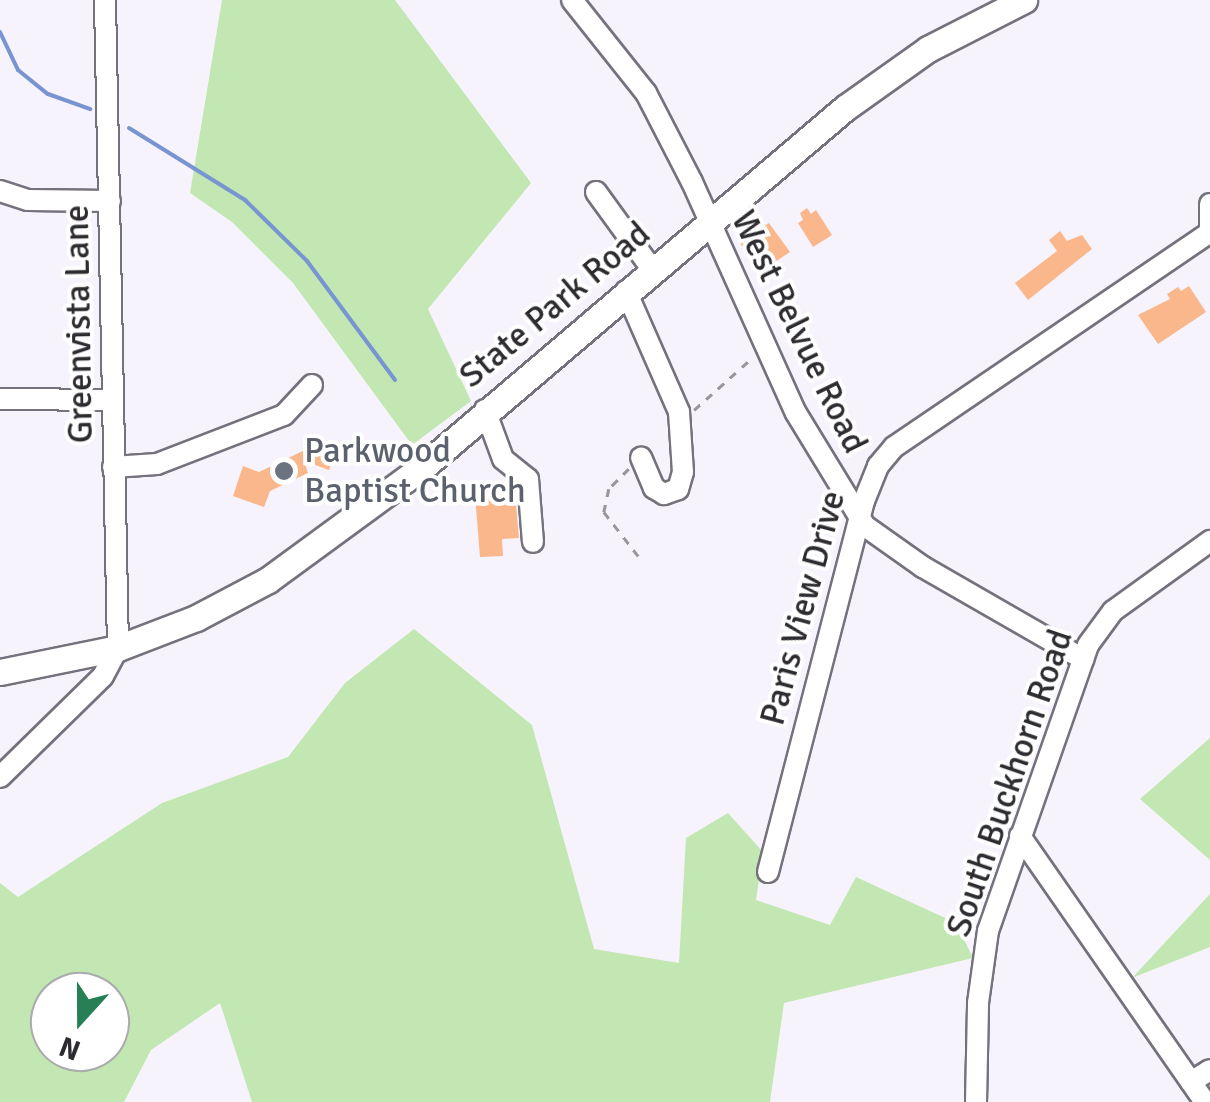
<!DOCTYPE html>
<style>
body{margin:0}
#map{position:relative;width:1210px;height:1102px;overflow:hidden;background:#f6f3fd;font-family:Signika,sans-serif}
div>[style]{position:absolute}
.green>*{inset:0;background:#c3e7b2}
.stream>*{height:4px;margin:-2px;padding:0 2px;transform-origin:2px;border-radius:2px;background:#7895d2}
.building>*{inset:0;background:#fab78b}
.path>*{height:2.5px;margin-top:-1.25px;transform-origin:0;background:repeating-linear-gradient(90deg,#98959d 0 8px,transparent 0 16px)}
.roads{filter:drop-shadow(2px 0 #75717d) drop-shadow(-2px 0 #75717d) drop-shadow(0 2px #75717d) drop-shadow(0 -2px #75717d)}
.minor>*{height:20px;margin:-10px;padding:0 10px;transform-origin:10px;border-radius:10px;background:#fff}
.major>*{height:25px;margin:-12.5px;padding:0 12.5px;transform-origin:12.5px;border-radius:12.5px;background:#fff}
.dots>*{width:28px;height:28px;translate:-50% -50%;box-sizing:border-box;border:5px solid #fff;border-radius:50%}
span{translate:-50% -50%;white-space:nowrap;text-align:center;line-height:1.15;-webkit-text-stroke:8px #fff;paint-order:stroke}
.street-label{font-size:35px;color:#2d2b30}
.worship-label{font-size:35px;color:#5b616d}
.left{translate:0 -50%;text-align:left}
.north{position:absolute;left:30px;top:972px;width:100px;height:100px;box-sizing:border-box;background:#fff;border:2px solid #abaaac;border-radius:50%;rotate:201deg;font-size:28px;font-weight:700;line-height:40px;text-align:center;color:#2d2b30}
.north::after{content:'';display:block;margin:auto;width:35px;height:45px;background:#278055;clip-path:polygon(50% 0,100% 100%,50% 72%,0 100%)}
</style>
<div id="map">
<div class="green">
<div style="clip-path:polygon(222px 0,395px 0,531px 183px,428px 309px,471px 401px,412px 445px,293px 283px,232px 222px,190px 193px)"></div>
<div style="clip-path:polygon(evenodd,414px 629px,532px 725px,594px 949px,679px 963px,686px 838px,728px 813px,763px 852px,756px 900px,830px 925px,856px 877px,956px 923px,973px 958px,784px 1003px,770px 1102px,252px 1102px,220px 1003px,151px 1050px,124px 1102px,0 1102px,0 883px,18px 897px,162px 803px,288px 757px,345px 683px,414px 629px,50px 992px,110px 992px,110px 1052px,50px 1052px,50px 992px)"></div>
<div style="clip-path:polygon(1210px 738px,1210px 860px,1140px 799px)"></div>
<div style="clip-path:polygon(1210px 894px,1210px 947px,1132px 978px)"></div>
</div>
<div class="stream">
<div style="left:0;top:32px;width:42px;rotate:64.7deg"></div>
<div style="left:18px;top:70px;width:38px;rotate:39deg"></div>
<div style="left:48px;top:94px;width:45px;rotate:19.7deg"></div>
<div style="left:129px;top:128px;width:137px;rotate:31.8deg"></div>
<div style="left:245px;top:200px;width:87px;rotate:44.5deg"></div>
<div style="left:307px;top:261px;width:148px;rotate:53.5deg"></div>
</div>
<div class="building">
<div style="clip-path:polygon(807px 208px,811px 214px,816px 210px,832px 235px,813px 247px,798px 223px,803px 220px,800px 213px)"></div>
<div style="clip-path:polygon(769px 223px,790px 252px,772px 264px,762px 249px,750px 257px,740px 243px)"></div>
<div style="clip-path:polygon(1060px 231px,1067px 241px,1082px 235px,1092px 249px,1028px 300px,1015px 283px,1057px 251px,1049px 240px)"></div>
<div style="clip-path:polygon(1189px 286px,1206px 312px,1158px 344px,1138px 315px,1170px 299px,1167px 294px,1178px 287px,1181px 291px)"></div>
<div style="clip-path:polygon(311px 436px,338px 445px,329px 470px,304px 461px,308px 473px,270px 491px,264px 507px,233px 496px,243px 466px,259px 472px,309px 448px)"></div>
<div style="clip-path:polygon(515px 493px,519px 538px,502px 539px,503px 556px,480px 557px,475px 495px)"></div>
</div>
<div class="path">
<div style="left:694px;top:410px;width:78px;rotate:-41.9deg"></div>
<div style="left:629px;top:469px;width:28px;rotate:135deg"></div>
<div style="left:609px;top:489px;width:24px;rotate:102deg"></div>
<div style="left:604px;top:512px;width:63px;rotate:52deg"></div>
</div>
<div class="roads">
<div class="minor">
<div style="left:572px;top:0;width:119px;rotate:51.5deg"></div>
<div style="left:646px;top:93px;width:100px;rotate:62.7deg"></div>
<div style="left:692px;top:182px;width:253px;rotate:65.8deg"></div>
<div style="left:796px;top:413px;width:132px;rotate:58.6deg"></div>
<div style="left:865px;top:526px;width:71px;rotate:35.3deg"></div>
<div style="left:923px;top:567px;width:185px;rotate:29.9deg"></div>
<div style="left:0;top:191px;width:29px;rotate:18deg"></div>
<div style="left:28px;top:200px;width:82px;rotate:0.7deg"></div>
<div style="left:596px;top:192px;width:95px;rotate:54deg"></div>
<div style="left:1210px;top:204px;width:28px;rotate:90deg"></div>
<div style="left:626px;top:291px;width:132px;rotate:66.3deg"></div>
<div style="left:679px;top:412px;width:60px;rotate:86.2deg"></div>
<div style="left:683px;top:472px;width:18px;rotate:106deg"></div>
<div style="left:678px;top:489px;width:15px;rotate:160deg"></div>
<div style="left:664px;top:494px;width:12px;rotate:-149deg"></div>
<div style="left:654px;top:488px;width:33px;rotate:-113deg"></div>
<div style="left:0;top:399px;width:111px;rotate:0.5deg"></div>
<div style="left:485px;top:410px;width:52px;rotate:69.8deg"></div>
<div style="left:503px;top:459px;width:32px;rotate:39deg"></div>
<div style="left:528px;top:479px;width:63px;rotate:85.5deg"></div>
<div style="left:113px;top:467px;width:44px;rotate:-3.9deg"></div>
<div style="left:157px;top:464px;width:136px;rotate:-21.1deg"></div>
<div style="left:284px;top:415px;width:41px;rotate:-47deg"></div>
<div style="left:0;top:777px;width:144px;rotate:-44.4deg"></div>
<div style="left:103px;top:676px;width:32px;rotate:-62deg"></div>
<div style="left:118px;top:648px;width:648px;rotate:-91.15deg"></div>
<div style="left:1020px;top:836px;width:324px;rotate:55.2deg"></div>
<div style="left:768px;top:872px;width:383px;rotate:-75.5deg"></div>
<div style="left:864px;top:501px;width:38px;rotate:-68deg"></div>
<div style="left:878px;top:466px;width:25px;rotate:-50deg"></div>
<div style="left:894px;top:447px;width:382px;rotate:-34.2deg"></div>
<div style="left:1191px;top:1082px;width:22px;rotate:-32deg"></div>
<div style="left:976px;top:1102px;width:99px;rotate:-88.8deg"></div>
<div style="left:978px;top:1003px;width:73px;rotate:-82.1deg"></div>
<div style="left:988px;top:931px;width:303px;rotate:-70.7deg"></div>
<div style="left:1088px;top:645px;width:42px;rotate:-53.7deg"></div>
<div style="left:1113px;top:611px;width:120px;rotate:-35.8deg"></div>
</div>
<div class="major">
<div style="left:0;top:672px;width:120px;rotate:-11.5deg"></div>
<div style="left:118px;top:648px;width:84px;rotate:-21deg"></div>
<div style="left:196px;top:618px;width:81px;rotate:-27.8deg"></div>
<div style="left:268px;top:580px;width:193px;rotate:-36.2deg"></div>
<div style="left:424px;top:466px;width:553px;rotate:-40.38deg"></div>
<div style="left:845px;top:108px;width:102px;rotate:-35.4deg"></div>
<div style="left:928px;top:49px;width:108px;rotate:-27deg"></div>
</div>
</div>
<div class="dots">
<div style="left:284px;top:471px;background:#6b7280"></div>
</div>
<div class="street-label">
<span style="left:555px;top:305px;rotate:-40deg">State Park Road</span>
<span style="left:79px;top:324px;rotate:-91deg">Greenvista Lane</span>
<span style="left:799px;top:332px;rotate:64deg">West Belvue Road</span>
<span style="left:803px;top:608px;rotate:-75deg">Paris View Drive</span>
<span style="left:1010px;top:783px;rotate:-71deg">South Buckhorn Road</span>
</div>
<div class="worship-label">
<span class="left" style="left:304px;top:471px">Parkwood<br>Baptist Church</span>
</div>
<div class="north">N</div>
</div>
